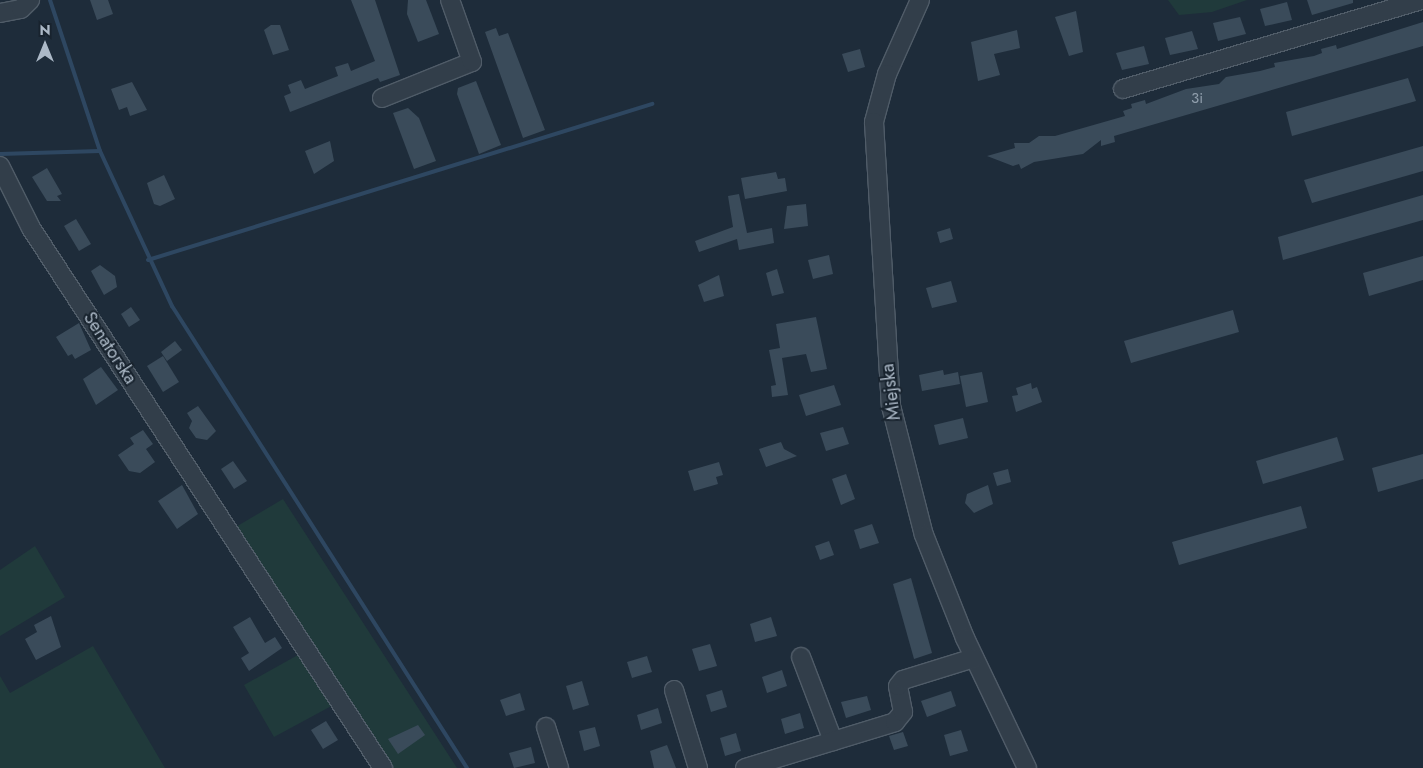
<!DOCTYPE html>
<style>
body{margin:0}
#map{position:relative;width:1423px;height:768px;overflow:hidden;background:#1e2c3a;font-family:Jost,sans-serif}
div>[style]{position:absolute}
.green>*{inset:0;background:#203a3b}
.stream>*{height:4px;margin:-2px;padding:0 2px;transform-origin:2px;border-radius:2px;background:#2e4761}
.building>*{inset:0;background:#3a4b5a}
.roads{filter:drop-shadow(1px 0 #505c68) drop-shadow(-1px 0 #505c68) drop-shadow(0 1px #505c68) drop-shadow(0 -1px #505c68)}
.minor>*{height:18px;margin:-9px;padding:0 9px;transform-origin:9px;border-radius:9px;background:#323e4a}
span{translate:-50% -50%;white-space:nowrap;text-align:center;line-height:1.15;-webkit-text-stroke:4px #18232e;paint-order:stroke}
.number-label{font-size:15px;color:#909eac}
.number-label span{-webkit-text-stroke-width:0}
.street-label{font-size:18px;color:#acb9c7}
.north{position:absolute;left:20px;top:20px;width:50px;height:50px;-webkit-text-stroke:4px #18232e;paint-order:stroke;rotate:0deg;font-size:14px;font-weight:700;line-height:20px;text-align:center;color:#acb9c7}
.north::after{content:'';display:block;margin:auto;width:18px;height:22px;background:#acb9c7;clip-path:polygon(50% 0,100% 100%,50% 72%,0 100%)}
</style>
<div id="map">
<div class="green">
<div style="clip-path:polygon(1168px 0,1247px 0,1212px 12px,1179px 15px)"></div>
<div style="clip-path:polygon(283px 499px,457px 768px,390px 768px,234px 528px)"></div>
<div style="clip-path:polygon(35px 546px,65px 597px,0 636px,0 570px)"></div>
<div style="clip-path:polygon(93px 646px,165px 768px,0 768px,0 676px,10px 693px)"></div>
<div style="clip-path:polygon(305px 651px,337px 703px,274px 737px,244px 685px)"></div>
</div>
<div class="stream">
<div style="left:50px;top:0;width:159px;rotate:71.7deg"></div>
<div style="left:100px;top:151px;width:171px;rotate:65.1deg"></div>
<div style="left:172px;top:306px;width:548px;rotate:57.44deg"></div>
<div style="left:0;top:154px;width:100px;rotate:-1.7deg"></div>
<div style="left:148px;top:260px;width:528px;rotate:-17.2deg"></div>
</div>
<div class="building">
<div style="clip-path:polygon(90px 0,108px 0,113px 14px,97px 20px)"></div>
<div style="clip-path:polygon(351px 0,375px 0,400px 75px,380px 82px,378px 78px,290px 112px,284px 96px,291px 93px,288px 85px,301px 80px,305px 89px,338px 76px,335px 67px,348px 63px,351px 71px,375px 61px)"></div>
<div style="clip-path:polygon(408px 0,426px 0,439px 34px,418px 42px,407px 14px)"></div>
<div style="clip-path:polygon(1307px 0,1353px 0,1353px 3px,1312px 15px)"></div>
<div style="clip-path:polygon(1287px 2px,1292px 20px,1265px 26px,1260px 9px)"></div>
<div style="clip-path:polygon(1076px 11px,1083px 52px,1069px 56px,1055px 17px)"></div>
<div style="clip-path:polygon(1240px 17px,1246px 34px,1218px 41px,1213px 23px)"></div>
<div style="clip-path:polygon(1423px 22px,1423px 46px,1114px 136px,1115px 142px,1101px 146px,1101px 140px,1083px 154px,1034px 162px,1021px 169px,1019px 164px,1013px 166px,987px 156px,1015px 148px,1014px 143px,1029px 143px,1039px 136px,1055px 136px,1125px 116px,1123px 111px,1132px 108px,1131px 104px,1145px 100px,1146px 104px,1186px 89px,1219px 84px,1226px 77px,1260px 71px,1275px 67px,1274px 63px,1314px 56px,1322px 53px,1321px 49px,1336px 45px,1337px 49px)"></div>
<div style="clip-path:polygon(271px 25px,280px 25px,289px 50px,273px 55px,264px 30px)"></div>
<div style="clip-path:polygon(496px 28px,499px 36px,508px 33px,545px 130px,523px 138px,485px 32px)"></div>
<div style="clip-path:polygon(1017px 30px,1020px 48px,994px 54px,1000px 75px,978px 81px,971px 42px)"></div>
<div style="clip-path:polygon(1192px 31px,1198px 49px,1170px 55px,1165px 38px)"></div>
<div style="clip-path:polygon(1144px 46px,1149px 64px,1122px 70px,1116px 53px)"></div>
<div style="clip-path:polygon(860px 49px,865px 67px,848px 72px,842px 54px)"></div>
<div style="clip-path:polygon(1408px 78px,1416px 101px,1292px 136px,1286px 112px)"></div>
<div style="clip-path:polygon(476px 81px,501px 145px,479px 154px,457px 94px,458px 88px)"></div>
<div style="clip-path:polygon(132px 82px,147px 110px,130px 116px,127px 107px,119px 110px,111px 89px)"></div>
<div style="clip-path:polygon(408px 108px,419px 118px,436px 161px,414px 169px,393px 113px)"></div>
<div style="clip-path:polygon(330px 141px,334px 161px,314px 174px,305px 151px)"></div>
<div style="clip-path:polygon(1423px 146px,1423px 171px,1312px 203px,1304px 180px)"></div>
<div style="clip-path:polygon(47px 168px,62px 194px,57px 196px,61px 201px,47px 201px,32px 177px)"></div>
<div style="clip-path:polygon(776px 172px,778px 179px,785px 178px,787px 191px,745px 199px,741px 178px)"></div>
<div style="clip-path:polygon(164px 175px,175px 199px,160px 206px,154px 204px,147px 183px)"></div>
<div style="clip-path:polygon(739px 194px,747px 233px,772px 228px,774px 243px,739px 250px,737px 239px,699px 252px,695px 241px,733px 227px,728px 196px)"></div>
<div style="clip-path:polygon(1423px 195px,1423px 220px,1283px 260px,1278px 237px)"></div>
<div style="clip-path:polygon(806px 204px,808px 226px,784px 229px,787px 206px)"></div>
<div style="clip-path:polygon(76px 219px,91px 244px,79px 251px,64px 226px)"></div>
<div style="clip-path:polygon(950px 228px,953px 239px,940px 243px,937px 232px)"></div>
<div style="clip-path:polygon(829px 255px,833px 274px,813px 279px,808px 260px)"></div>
<div style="clip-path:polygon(1423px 256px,1423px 280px,1369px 296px,1363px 273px)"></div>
<div style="clip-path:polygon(100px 265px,115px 276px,117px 287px,104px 295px,91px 271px)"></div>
<div style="clip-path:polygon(777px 269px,784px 293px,772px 296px,766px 273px)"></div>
<div style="clip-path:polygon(719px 275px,724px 296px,704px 302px,698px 285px)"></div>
<div style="clip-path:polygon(951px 281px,957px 302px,932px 308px,926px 288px)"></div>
<div style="clip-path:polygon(131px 307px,140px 320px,129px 327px,121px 314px)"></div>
<div style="clip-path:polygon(1233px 310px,1239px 332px,1131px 363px,1124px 341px)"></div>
<div style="clip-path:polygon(816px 317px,827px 369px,811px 372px,806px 354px,782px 358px,788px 395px,772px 397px,771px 386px,776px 385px,769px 350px,780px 348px,776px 324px)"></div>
<div style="clip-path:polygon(79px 323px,91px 350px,75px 359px,72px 354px,68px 356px,56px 337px)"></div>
<div style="clip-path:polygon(175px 341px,182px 350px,167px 361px,161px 352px)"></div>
<div style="clip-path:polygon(163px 356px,179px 382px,163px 392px,147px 366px)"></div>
<div style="clip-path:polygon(101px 367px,118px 390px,96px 405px,83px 379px)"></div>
<div style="clip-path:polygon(943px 370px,944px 375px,958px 372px,960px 384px,922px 391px,919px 375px)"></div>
<div style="clip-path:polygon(982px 372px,988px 402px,966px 407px,960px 376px)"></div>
<div style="clip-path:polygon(1031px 383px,1032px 389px,1037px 387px,1042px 402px,1016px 412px,1012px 396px,1018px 395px,1016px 388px)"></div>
<div style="clip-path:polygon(834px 385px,841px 405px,806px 416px,799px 395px)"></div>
<div style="clip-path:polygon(198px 406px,216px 431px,207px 440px,196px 438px,189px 428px,192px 421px,187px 413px)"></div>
<div style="clip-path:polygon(963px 418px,968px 438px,939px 445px,934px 425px)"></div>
<div style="clip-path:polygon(843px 427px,849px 444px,826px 451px,820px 433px)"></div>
<div style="clip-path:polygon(143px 430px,153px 444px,146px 449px,155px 462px,140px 473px,129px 471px,118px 455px,134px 444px,130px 438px)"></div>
<div style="clip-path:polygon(1337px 437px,1344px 460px,1263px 484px,1256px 461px)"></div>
<div style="clip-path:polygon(781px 442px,784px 449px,797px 456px,766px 467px,759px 449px)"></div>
<div style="clip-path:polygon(1423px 454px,1423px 479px,1378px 492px,1372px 468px)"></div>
<div style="clip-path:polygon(233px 461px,247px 481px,234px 489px,221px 469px)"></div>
<div style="clip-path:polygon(719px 462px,723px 475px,716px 477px,718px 484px,694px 491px,688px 471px)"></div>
<div style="clip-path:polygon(1008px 469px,1011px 482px,997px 486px,993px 473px)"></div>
<div style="clip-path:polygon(846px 474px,855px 499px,841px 505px,832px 479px)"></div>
<div style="clip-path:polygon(182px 485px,198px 514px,177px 529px,158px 501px)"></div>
<div style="clip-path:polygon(988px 485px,993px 504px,974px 513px,965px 503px,967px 494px)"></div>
<div style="clip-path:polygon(1301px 506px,1307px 528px,1179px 565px,1172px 542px)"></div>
<div style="clip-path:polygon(872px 524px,879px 543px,860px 549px,854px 530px)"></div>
<div style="clip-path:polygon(829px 541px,834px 555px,820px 560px,815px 546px)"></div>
<div style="clip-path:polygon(911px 578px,932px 653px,914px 659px,893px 584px)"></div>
<div style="clip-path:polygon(51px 616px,61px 647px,36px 660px,25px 639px,37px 632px,34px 625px)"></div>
<div style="clip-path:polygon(250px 617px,265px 643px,275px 637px,282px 648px,249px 671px,241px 658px,249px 653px,233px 627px)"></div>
<div style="clip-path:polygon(771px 617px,777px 636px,755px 642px,750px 624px)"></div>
<div style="clip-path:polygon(710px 644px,717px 666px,699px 671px,692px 649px)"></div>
<div style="clip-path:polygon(647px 656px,652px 672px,632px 678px,627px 662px)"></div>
<div style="clip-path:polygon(782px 670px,787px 686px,767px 693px,762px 677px)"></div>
<div style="clip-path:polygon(582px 681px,589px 705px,573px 710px,566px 686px)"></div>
<div style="clip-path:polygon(722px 690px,727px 707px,711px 712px,706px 695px)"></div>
<div style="clip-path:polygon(951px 691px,956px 706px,927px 717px,921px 701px)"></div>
<div style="clip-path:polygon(520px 693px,525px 710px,506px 716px,500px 700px)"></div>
<div style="clip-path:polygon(867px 696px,871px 710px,846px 718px,841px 702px)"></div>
<div style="clip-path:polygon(658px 708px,662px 723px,641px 730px,637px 715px)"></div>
<div style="clip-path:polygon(800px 713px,804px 728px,785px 734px,781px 719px)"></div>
<div style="clip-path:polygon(326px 721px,338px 740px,323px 749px,311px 730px)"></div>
<div style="clip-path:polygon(418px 725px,425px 735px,398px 754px,388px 739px)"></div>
<div style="clip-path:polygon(595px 727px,600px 746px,584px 751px,579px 731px)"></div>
<div style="clip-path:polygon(961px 730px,968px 751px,950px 756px,944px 735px)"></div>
<div style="clip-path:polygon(903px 732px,908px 746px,894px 750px,889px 736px)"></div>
<div style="clip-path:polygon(736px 733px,741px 751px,725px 756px,720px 738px)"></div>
<div style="clip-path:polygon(667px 745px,676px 768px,654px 768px,650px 751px)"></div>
<div style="clip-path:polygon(531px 747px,535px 763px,514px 768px,509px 753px)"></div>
</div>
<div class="roads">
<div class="minor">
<div style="left:920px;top:0;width:81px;rotate:114deg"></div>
<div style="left:887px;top:74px;width:50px;rotate:105.2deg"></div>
<div style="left:874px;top:122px;width:285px;rotate:86.6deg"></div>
<div style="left:891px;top:406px;width:133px;rotate:75.7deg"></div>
<div style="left:924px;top:535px;width:111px;rotate:68.3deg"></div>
<div style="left:965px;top:638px;width:144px;rotate:64.5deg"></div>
<div style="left:0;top:13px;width:21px;rotate:-11deg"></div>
<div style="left:21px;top:9px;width:13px;rotate:-45deg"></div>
<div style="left:1123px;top:89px;width:311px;rotate:-16.6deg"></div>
<div style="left:382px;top:98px;width:97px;rotate:-21.8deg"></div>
<div style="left:472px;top:62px;width:66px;rotate:-109.5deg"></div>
<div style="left:0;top:166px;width:69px;rotate:63.4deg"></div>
<div style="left:31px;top:228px;width:645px;rotate:56.9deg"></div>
<div style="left:801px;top:657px;width:90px;rotate:69.1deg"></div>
<div style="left:674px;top:690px;width:82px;rotate:72.9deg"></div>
<div style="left:546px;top:727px;width:43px;rotate:72.4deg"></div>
<div style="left:745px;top:768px;width:157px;rotate:-17deg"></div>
<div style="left:895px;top:722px;width:13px;rotate:-51deg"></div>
<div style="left:903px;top:712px;width:26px;rotate:-101deg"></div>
<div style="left:898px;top:686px;width:8px;rotate:-50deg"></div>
<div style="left:903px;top:680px;width:74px;rotate:-17.2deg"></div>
</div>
</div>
<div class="number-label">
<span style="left:1197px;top:99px">3i</span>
</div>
<div class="street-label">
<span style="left:110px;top:348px;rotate:57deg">Senatorska</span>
<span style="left:891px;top:392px;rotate:-97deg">Miejska</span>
</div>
<div class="north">N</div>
</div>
